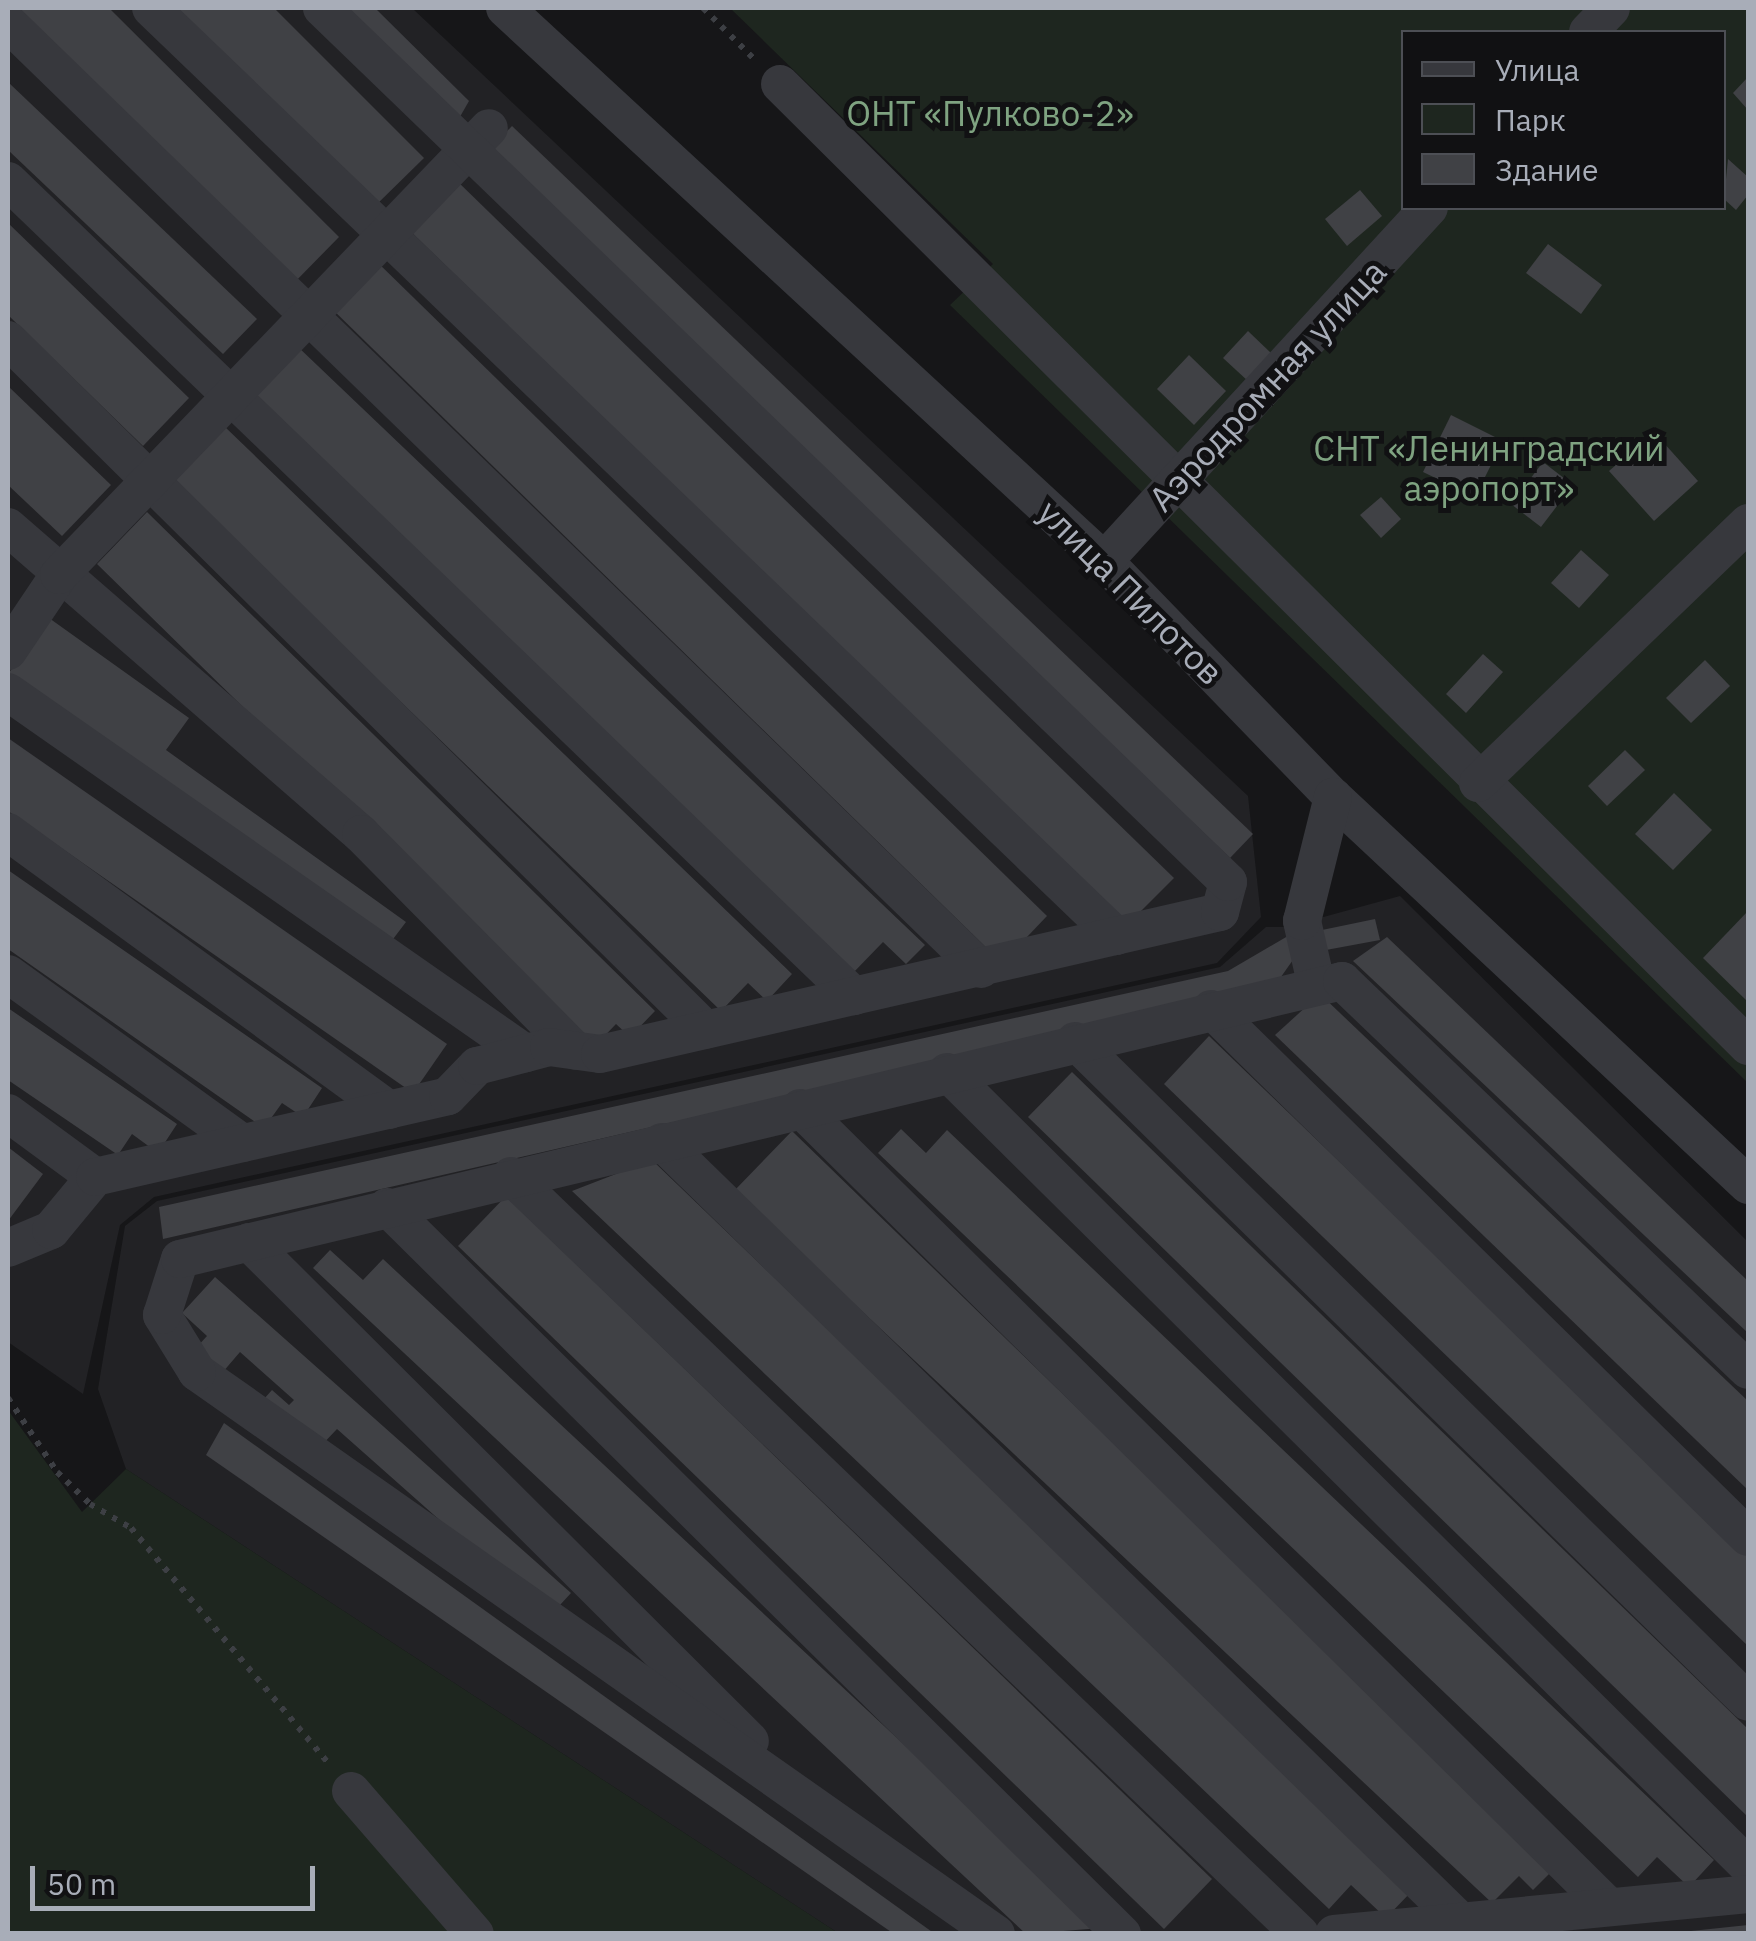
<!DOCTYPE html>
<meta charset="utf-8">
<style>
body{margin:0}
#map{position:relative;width:1756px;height:1941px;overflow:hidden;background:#161618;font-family:"IBM Plex Sans",sans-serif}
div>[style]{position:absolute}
.built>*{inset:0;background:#222225}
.green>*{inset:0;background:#1e261f}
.building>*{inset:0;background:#404145}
.path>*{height:6px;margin-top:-3px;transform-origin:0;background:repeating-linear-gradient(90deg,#3d3f44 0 5px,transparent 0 13px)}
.minor>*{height:38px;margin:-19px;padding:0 19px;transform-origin:19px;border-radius:19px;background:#37383d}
span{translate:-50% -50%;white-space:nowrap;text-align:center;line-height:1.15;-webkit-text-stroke:10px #111113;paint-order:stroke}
.park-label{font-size:35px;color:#7fa381}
.street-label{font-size:35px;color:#a8adb8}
.frame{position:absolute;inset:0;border:10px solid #a8adb8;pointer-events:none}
.legend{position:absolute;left:1401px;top:30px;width:325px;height:180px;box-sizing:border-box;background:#111113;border:2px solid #4d4f55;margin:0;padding:12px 18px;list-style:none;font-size:30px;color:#a8adb8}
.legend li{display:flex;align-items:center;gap:20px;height:50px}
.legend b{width:50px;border:2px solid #4d4f55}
.scale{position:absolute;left:30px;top:1866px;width:285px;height:45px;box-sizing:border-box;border:5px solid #a8adb8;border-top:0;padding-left:12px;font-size:30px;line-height:35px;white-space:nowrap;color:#a8adb8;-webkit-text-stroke:8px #111113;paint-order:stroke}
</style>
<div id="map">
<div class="built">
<div style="clip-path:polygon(8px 8px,412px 8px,1248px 796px,1261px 917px,1217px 963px,154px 1197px,120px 1225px,83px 1394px,8px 1342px)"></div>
<div style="clip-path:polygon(1400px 896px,1748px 1242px,1748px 1933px,838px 1933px,126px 1469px,98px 1389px,125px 1226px,157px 1201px,1220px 967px,1266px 927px,1287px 927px)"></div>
</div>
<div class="green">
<div style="clip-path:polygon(evenodd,730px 8px,1748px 8px,1748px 1083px,950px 305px,993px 264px,730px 8px,1404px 32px,1724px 32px,1724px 208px,1404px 208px,1404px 32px)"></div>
<div style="clip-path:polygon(8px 1410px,82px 1512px,126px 1469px,838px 1933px,8px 1933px)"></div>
</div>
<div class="building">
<div style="clip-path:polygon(8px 8px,109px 8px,339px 237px,288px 289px)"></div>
<div style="clip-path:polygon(172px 8px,274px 8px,424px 158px,373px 208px)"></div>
<div style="clip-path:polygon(342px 8px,375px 8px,469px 101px,457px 122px)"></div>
<div style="clip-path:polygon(1748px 77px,1748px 110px,1733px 93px)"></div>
<div style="clip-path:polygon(8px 82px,257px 319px,223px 354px,8px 150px)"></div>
<div style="clip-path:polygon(512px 126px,1253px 834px,1230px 858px,489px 150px)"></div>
<div style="clip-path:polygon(1728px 159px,1748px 177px,1748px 195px,1736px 210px,1724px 199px)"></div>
<div style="clip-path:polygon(455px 179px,1174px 878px,1125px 927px,407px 228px)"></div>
<div style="clip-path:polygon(1360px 190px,1382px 216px,1347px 246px,1325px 219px)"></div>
<div style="clip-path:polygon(8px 223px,189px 398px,143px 446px,8px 315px)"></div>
<div style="clip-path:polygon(1548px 244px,1602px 285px,1581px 314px,1526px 273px)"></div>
<div style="clip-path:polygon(373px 258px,1047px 916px,1002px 963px,327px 304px)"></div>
<div style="clip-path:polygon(1248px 331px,1274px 356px,1249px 382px,1223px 358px)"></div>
<div style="clip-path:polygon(296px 345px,925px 945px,906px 964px,883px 942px,852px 974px,248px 396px)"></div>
<div style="clip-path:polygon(1189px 355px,1226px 391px,1194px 425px,1157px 389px)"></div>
<div style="clip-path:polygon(8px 386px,111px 485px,62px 536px,8px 485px)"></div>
<div style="clip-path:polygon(1451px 415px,1503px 441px,1475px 497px,1423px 472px)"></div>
<div style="clip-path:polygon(224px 426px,792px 974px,767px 1001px,748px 983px,721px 1011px,171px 480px)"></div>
<div style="clip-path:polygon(1654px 432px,1698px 481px,1654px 521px,1609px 471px)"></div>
<div style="clip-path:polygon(1543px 462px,1573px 485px,1541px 527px,1511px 504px)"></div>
<div style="clip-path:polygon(1381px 497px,1401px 519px,1381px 538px,1360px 515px)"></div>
<div style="clip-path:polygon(147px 512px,655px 1011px,630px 1037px,616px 1024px,592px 1049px,97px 564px)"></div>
<div style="clip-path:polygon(1581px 550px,1609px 575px,1579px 608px,1551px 583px)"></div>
<div style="clip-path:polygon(49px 618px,189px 718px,166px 750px,406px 922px,387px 947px,8px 674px)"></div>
<div style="clip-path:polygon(1483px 654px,1503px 672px,1466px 713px,1446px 694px)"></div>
<div style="clip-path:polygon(1705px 660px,1730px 686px,1691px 723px,1666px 698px)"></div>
<div style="clip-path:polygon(8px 738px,447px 1044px,413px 1093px,8px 811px)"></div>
<div style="clip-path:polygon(1625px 750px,1645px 770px,1607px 806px,1588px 786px)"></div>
<div style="clip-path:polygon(1674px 793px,1712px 830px,1673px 870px,1635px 834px)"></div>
<div style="clip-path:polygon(8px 870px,322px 1088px,303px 1117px,282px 1103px,264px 1128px,8px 949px)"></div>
<div style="clip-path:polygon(1748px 911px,1748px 1002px,1703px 958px)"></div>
<div style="clip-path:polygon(1375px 919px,1380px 940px,1326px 950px,1322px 930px)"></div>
<div style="clip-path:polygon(1293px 933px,1295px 957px,1276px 984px,163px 1239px,159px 1207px,1228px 971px)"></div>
<div style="clip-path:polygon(1387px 937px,1748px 1281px,1748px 1333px,1353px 961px)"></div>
<div style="clip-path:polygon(1320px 994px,1748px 1401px,1748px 1490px,1275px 1035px)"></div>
<div style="clip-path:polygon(8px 1008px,177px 1124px,158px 1153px,132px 1134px,118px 1155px,8px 1080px)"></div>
<div style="clip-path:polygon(1209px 1036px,1748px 1555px,1748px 1646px,1164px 1084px)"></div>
<div style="clip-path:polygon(1072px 1072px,1748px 1729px,1748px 1817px,1028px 1117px)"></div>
<div style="clip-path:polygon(901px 1129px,926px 1153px,947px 1130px,1714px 1860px,1689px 1887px,1657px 1857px,1638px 1877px,878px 1153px)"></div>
<div style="clip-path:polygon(792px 1131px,1553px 1870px,1533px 1890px,1519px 1876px,1492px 1903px,734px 1191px)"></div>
<div style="clip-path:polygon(8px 1147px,43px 1174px,8px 1221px)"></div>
<div style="clip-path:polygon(652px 1160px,1412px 1891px,1386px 1918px,1351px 1885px,1329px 1909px,572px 1191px)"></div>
<div style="clip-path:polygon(506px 1196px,1212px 1879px,1164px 1929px,458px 1246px)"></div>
<div style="clip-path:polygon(330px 1250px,363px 1280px,383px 1259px,1101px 1928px,1026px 1934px,313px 1268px)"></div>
<div style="clip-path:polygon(215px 1277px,571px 1593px,549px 1617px,337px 1429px,318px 1449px,263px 1400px,272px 1390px,289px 1405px,294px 1400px,240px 1352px,222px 1373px,195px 1349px,207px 1336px,182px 1313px)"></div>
<div style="clip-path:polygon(224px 1423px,935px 1934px,894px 1934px,206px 1455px)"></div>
<div style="clip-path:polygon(1748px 1925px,1748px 1934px,1691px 1934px,1691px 1931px)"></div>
</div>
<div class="path">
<div style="left:703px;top:8px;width:72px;rotate:45deg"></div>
<div style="left:8px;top:1398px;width:89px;rotate:56.5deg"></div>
<div style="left:57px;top:1472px;width:46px;rotate:44.1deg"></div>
<div style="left:90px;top:1504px;width:48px;rotate:30.3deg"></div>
<div style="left:131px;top:1528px;width:307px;rotate:50deg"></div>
</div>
<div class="minor">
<div style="left:151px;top:8px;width:1339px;rotate:43.88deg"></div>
<div style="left:505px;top:8px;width:815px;rotate:42.71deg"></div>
<div style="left:1104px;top:561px;width:329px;rotate:45.9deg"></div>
<div style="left:1333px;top:797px;width:568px;rotate:43.07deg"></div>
<div style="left:8px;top:23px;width:1357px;rotate:44.19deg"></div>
<div style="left:1588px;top:32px;width:33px;rotate:-46deg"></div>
<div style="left:780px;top:84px;width:1365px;rotate:44.82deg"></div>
<div style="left:8px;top:181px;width:1175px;rotate:43.93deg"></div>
<div style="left:8px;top:340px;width:981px;rotate:44.67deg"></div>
<div style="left:8px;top:527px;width:468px;rotate:41deg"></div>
<div style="left:361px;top:834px;width:305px;rotate:45.3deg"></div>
<div style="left:1104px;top:561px;width:480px;rotate:-47.4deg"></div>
<div style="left:8px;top:651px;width:92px;rotate:-56.1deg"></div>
<div style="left:59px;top:575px;width:620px;rotate:-46.11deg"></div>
<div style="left:8px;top:692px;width:631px;rotate:34.93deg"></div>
<div style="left:1478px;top:783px;width:375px;rotate:-43.9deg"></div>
<div style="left:8px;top:832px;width:472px;rotate:36.1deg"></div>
<div style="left:8px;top:974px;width:289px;rotate:35.8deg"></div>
<div style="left:1316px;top:983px;width:64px;rotate:-102.7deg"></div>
<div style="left:1302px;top:921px;width:128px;rotate:-76deg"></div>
<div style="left:1211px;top:1009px;width:753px;rotate:44.52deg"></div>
<div style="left:1075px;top:1041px;width:943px;rotate:44.48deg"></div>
<div style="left:947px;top:1072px;width:1128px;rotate:44.75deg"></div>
<div style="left:800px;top:1108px;width:1137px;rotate:44.64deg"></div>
<div style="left:8px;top:1113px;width:108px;rotate:36.3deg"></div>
<div style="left:662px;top:1142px;width:1115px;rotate:44.31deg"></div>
<div style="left:511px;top:1176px;width:1094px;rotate:43.85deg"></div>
<div style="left:387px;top:1207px;width:1034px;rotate:44.69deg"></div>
<div style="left:249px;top:1242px;width:707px;rotate:44.89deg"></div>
<div style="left:8px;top:1248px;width:47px;rotate:-22.7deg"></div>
<div style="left:51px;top:1230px;width:69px;rotate:-50.3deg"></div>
<div style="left:95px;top:1177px;width:362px;rotate:-12.9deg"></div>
<div style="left:448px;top:1096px;width:42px;rotate:-46deg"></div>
<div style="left:477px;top:1066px;width:74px;rotate:-14.8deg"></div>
<div style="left:549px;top:1047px;width:51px;rotate:7.8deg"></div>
<div style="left:600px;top:1054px;width:636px;rotate:-12.9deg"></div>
<div style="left:1220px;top:912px;width:31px;rotate:-75deg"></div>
<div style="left:1228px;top:882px;width:1259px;rotate:-136.03deg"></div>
<div style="left:351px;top:1791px;width:189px;rotate:49.1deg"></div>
<div style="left:996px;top:1934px;width:977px;rotate:-144.88deg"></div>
<div style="left:197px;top:1372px;width:67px;rotate:-121.6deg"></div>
<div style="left:162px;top:1315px;width:59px;rotate:-72.2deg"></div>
<div style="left:180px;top:1259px;width:1195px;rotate:-13.45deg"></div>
<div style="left:1342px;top:981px;width:562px;rotate:43.77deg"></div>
<div style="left:1334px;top:1934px;width:416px;rotate:-5.5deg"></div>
</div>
<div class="park-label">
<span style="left:990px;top:113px">ОНТ «Пулково-2»</span>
<span style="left:1489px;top:468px">СНТ «Ленинградский<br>аэропорт»</span>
</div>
<div class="street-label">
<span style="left:1267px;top:385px;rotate:-47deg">Аэродромная улица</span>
<span style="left:1131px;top:592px;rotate:45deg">улица Пилотов</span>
</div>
<div class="frame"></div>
<ul class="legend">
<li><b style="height:12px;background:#37383d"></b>Улица</li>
<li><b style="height:28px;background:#1e261f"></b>Парк</li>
<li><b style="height:28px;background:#404145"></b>Здание</li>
</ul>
<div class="scale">50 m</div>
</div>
